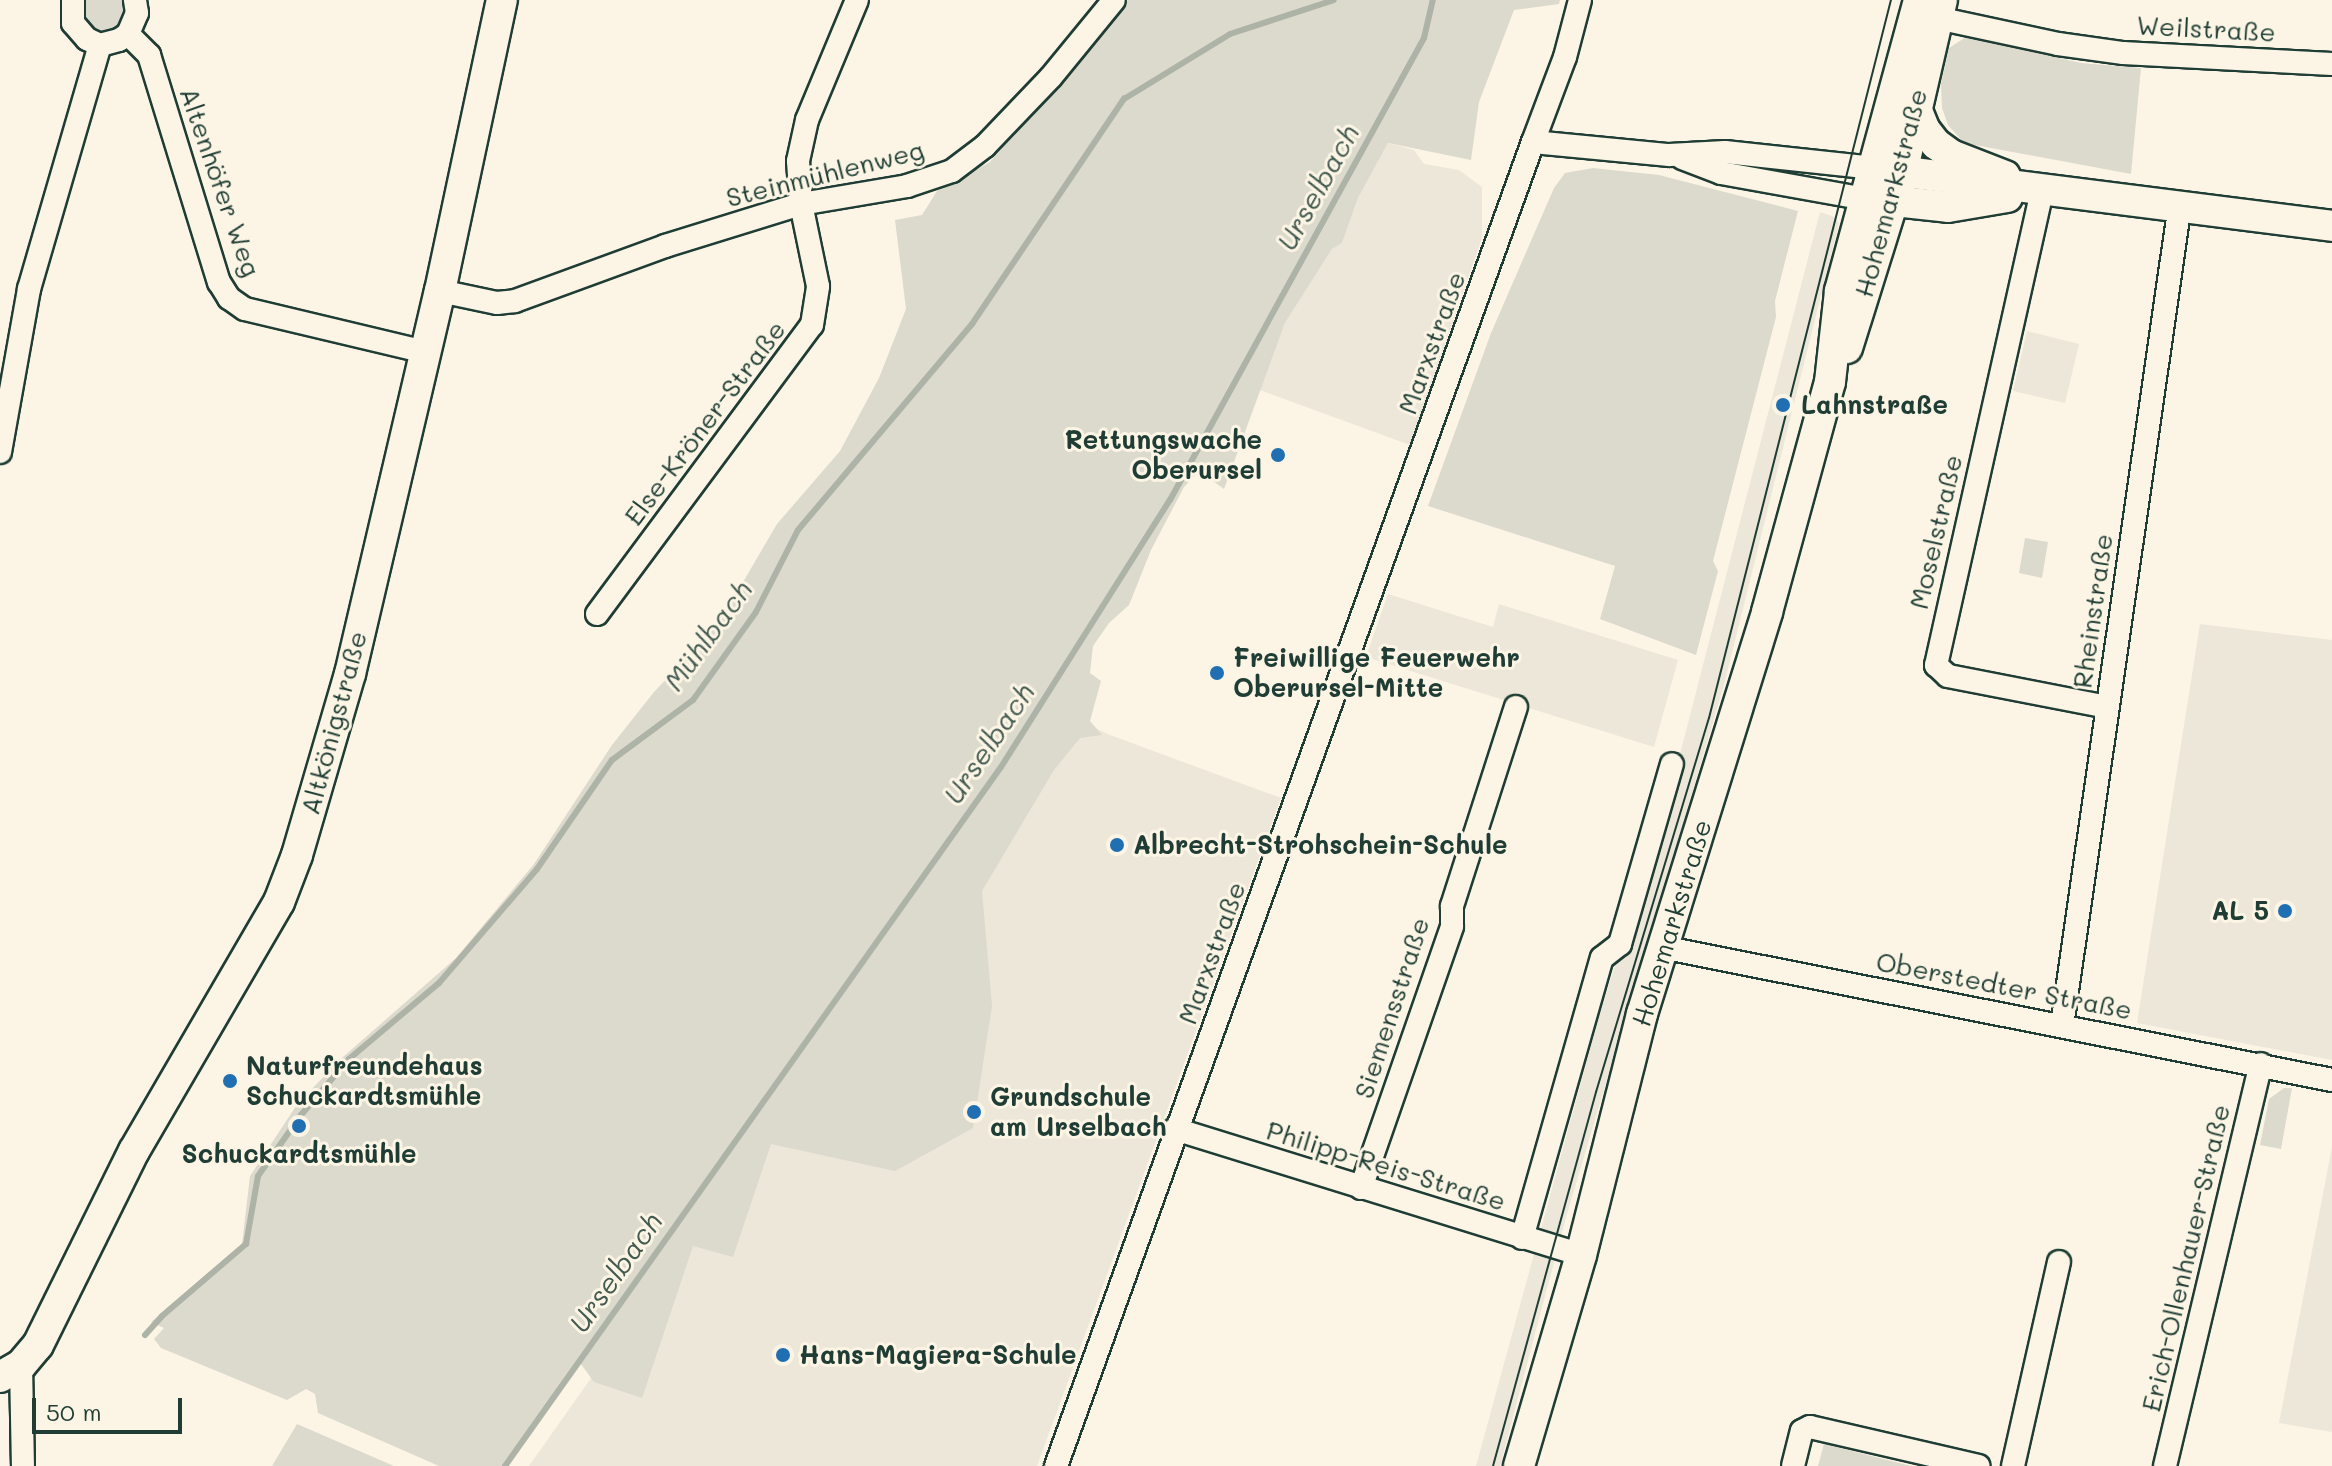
<!DOCTYPE html>
<meta charset="utf-8">
<style>
body{margin:0}
#map{position:relative;width:2332px;height:1466px;overflow:hidden;background:#fcf5e5;font-family:Mali,sans-serif}
div>[style]{position:absolute}
.built>*{inset:0;background:#ece7d8}
.green>*{inset:0;background:#dcdacc}
.stream>*{height:6px;margin:-3px;padding:0 3px;transform-origin:3px;border-radius:3px;background:#aeb3a7}
.roads{filter:drop-shadow(2px 0 #1f3d34) drop-shadow(-2px 0 #1f3d34) drop-shadow(0 2px #1f3d34) drop-shadow(0 -2px #1f3d34)}
.street>*{height:22px;margin:-11px;padding:0 11px;transform-origin:11px;border-radius:11px;background:#fcf5e5}
.secondary>*{height:30px;margin:-15px;padding:0 15px;transform-origin:15px;border-radius:15px;background:#fcf5e5}
.tram>*{height:2px;margin:-1px;padding:0 1px;transform-origin:1px;border-radius:1px;background:#1f3d34}
.dots>*{width:22px;height:22px;translate:-50% -50%;box-sizing:border-box;border:4px solid #fcf5e5;border-radius:50%}
span{translate:-50% -50%;white-space:nowrap;text-align:center;line-height:1.15;-webkit-text-stroke:6px #fcf5e5;paint-order:stroke}
.street-label{font-size:26px;color:#1f3d34}
.poi-label{font-size:26px;color:#1f3d34;font-weight:700}
.left{translate:0 -50%;text-align:left}
.right{translate:-100% -50%;text-align:right}
.water-label{font-size:28px;color:#435a51;font-style:italic}
.scale{position:absolute;left:32px;top:1398px;width:150px;height:36px;box-sizing:border-box;border:4px solid #1f3d34;border-top:0;padding-left:10px;font-size:24px;line-height:28px;white-space:nowrap;color:#1f3d34;-webkit-text-stroke:6px #fcf5e5;paint-order:stroke}
</style>
<div id="map">
<div class="built">
<div style="clip-path:polygon(1388px 143px,1414px 150px,1424px 164px,1459px 170px,1482px 187px,1482px 238px,1410px 445px,1260px 390px,1285px 323px,1332px 249px,1342px 243px,1358px 198px)"></div>
<div style="clip-path:polygon(1820px 212px,1835px 217px,1839px 223px,1724px 685px,1565px 1221px,1500px 1466px,1476px 1466px,1597px 1024px,1679px 758px)"></div>
<div style="clip-path:polygon(2027px 331px,2079px 344px,2065px 403px,2013px 391px)"></div>
<div style="clip-path:polygon(1388px 594px,1493px 627px,1499px 604px,1678px 660px,1654px 747px,1366px 657px)"></div>
<div style="clip-path:polygon(2200px 624px,2332px 640px,2332px 1060px,2137px 1023px)"></div>
<div style="clip-path:polygon(1061px 712px,1110px 735px,1281px 798px,1037px 1466px,529px 1466px)"></div>
<div style="clip-path:polygon(2332px 1147px,2332px 1432px,2279px 1423px)"></div>
</div>
<div class="green">
<div style="clip-path:polygon(80px 0,126px 0,128px 22px,101px 38px,84px 29px)"></div>
<div style="clip-path:polygon(1128px 0,1560px 0,1559px 4px,1514px 10px,1479px 102px,1471px 160px,1388px 143px,1358px 198px,1342px 243px,1332px 249px,1285px 323px,1224px 489px,1199px 471px,1184px 487px,1151px 550px,1129px 605px,1109px 623px,1093px 646px,1090px 673px,1101px 681px,1090px 721px,1102px 735px,1080px 738px,1054px 770px,982px 891px,992px 1006px,973px 1128px,895px 1171px,771px 1144px,733px 1257px,693px 1246px,642px 1398px,594px 1382px,578px 1360px,502px 1466px,439px 1466px,318px 1413px,315px 1394px,306px 1389px,287px 1400px,161px 1348px,154px 1339px,164px 1328px,151px 1322px,242px 1244px,250px 1176px,298px 1103px,343px 1057px,456px 958px,534px 864px,612px 745px,654px 692px,719px 623px,777px 524px,840px 451px,879px 378px,906px 309px,895px 220px,922px 215px,937px 191px,990px 162px)"></div>
<div style="clip-path:polygon(1966px 37px,2081px 63px,2141px 68px,2131px 174px,1964px 143px,1948px 125px,1942px 108px,1941px 84px,1949px 48px)"></div>
<div style="clip-path:polygon(1593px 168px,1659px 175px,1798px 211px,1775px 301px,1776px 317px,1713px 561px,1718px 571px,1696px 655px,1600px 619px,1615px 566px,1428px 506px,1491px 333px,1554px 188px,1565px 173px)"></div>
<div style="clip-path:polygon(2025px 538px,2048px 542px,2042px 578px,2019px 573px)"></div>
<div style="clip-path:polygon(2284px 1088px,2292px 1088px,2281px 1149px,2260px 1145px,2269px 1099px)"></div>
<div style="clip-path:polygon(297px 1424px,394px 1466px,272px 1466px)"></div>
<div style="clip-path:polygon(1824px 1444px,1911px 1466px,1818px 1466px)"></div>
</div>
<div class="stream">
<div style="left:145px;top:1335px;width:25px;rotate:-48deg"></div>
<div style="left:162px;top:1316px;width:111px;rotate:-40.6deg"></div>
<div style="left:246px;top:1244px;width:69px;rotate:-80deg"></div>
<div style="left:258px;top:1176px;width:75px;rotate:-54.8deg"></div>
<div style="left:301px;top:1115px;width:74px;rotate:-49.4deg"></div>
<div style="left:349px;top:1059px;width:118px;rotate:-40.2deg"></div>
<div style="left:439px;top:983px;width:150px;rotate:-49.3deg"></div>
<div style="left:537px;top:869px;width:132px;rotate:-55.5deg"></div>
<div style="left:612px;top:760px;width:101px;rotate:-36.5deg"></div>
<div style="left:693px;top:700px;width:108px;rotate:-54.4deg"></div>
<div style="left:756px;top:612px;width:92px;rotate:-62.9deg"></div>
<div style="left:798px;top:530px;width:270px;rotate:-49.8deg"></div>
<div style="left:972px;top:324px;width:272px;rotate:-56deg"></div>
<div style="left:1124px;top:99px;width:124px;rotate:-31.5deg"></div>
<div style="left:1230px;top:34px;width:109px;rotate:-18.1deg"></div>
<div style="left:505px;top:1466px;width:857px;rotate:-54.64deg"></div>
<div style="left:1001px;top:767px;width:316px;rotate:-57.7deg"></div>
<div style="left:1170px;top:500px;width:527px;rotate:-61.2deg"></div>
<div style="left:1424px;top:38px;width:39px;rotate:-77deg"></div>
</div>
<div class="roads">
<div class="street">
<div style="left:73px;top:0;width:23px;rotate:90deg"></div>
<div style="left:73px;top:23px;width:21px;rotate:49deg"></div>
<div style="left:87px;top:39px;width:14px;rotate:25deg"></div>
<div style="left:100px;top:45px;width:20px;rotate:-15deg"></div>
<div style="left:119px;top:40px;width:11px;rotate:-34deg"></div>
<div style="left:128px;top:34px;width:23px;rotate:-67deg"></div>
<div style="left:137px;top:13px;width:13px;rotate:-99deg"></div>
<div style="left:1580px;top:0;width:59px;rotate:104.7deg"></div>
<div style="left:1565px;top:57px;width:91px;rotate:110.6deg"></div>
<div style="left:1533px;top:142px;width:137px;rotate:5.5deg"></div>
<div style="left:1669px;top:155px;width:56px;rotate:-3.1deg"></div>
<div style="left:1725px;top:152px;width:150px;rotate:6.1deg"></div>
<div style="left:1937px;top:18px;width:124px;rotate:12.1deg"></div>
<div style="left:2058px;top:44px;width:66px;rotate:7.9deg"></div>
<div style="left:2123px;top:53px;width:209px;rotate:3deg"></div>
<div style="left:128px;top:34px;width:30px;rotate:45deg"></div>
<div style="left:149px;top:55px;width:238px;rotate:72.9deg"></div>
<div style="left:219px;top:282px;width:19px;rotate:58deg"></div>
<div style="left:229px;top:298px;width:19px;rotate:35deg"></div>
<div style="left:245px;top:309px;width:185px;rotate:13.4deg"></div>
<div style="left:1682px;top:158px;width:42px;rotate:21deg"></div>
<div style="left:1721px;top:173px;width:147px;rotate:10.2deg"></div>
<div style="left:2042px;top:191px;width:486px;rotate:102.6deg"></div>
<div style="left:1936px;top:665px;width:16px;rotate:43deg"></div>
<div style="left:1948px;top:676px;width:162px;rotate:11deg"></div>
<div style="left:440px;top:291px;width:58px;rotate:11.9deg"></div>
<div style="left:497px;top:303px;width:18px;rotate:-6deg"></div>
<div style="left:515px;top:301px;width:160px;rotate:-20.1deg"></div>
<div style="left:665px;top:246px;width:142px;rotate:-17.2deg"></div>
<div style="left:801px;top:204px;width:108px;rotate:-9.6deg"></div>
<div style="left:907px;top:186px;width:47px;rotate:-18.4deg"></div>
<div style="left:952px;top:171px;width:41px;rotate:-37.1deg"></div>
<div style="left:985px;top:146px;width:95px;rotate:-46.3deg"></div>
<div style="left:1051px;top:77px;width:99px;rotate:-50.7deg"></div>
<div style="left:0;top:452px;width:166px;rotate:-79.9deg"></div>
<div style="left:29px;top:289px;width:254px;rotate:-73.8deg"></div>
<div style="left:597px;top:614px;width:360px;rotate:-53.4deg"></div>
<div style="left:812px;top:325px;width:39px;rotate:-81deg"></div>
<div style="left:818px;top:286px;width:84px;rotate:-101.7deg"></div>
<div style="left:801px;top:204px;width:43px;rotate:-94deg"></div>
<div style="left:798px;top:161px;width:42px;rotate:-77.6deg"></div>
<div style="left:807px;top:120px;width:130px;rotate:-67.4deg"></div>
<div style="left:1666px;top:948px;width:679px;rotate:11.21deg"></div>
<div style="left:2062px;top:1026px;width:830px;rotate:-81.83deg"></div>
<div style="left:1175px;top:1129px;width:425px;rotate:17.2deg"></div>
<div style="left:1361px;top:1188px;width:277px;rotate:-70.8deg"></div>
<div style="left:1452px;top:926px;width:20px;rotate:-90deg"></div>
<div style="left:1452px;top:906px;width:209px;rotate:-72.2deg"></div>
<div style="left:1522px;top:1238px;width:291px;rotate:-74.1deg"></div>
<div style="left:1602px;top:958px;width:23px;rotate:-38deg"></div>
<div style="left:1620px;top:944px;width:187px;rotate:-73.9deg"></div>
<div style="left:21px;top:1365px;width:101px;rotate:88.9deg"></div>
<div style="left:1056px;top:1466px;width:1407px;rotate:-70.19deg"></div>
<div style="left:1793px;top:1466px;width:36px;rotate:-76deg"></div>
<div style="left:1802px;top:1431px;width:9px;rotate:-27deg"></div>
<div style="left:1810px;top:1427px;width:173px;rotate:13deg"></div>
<div style="left:2013px;top:1466px;width:209px;rotate:-77.3deg"></div>
<div style="left:2165px;top:1466px;width:413px;rotate:-76.6deg"></div>
</div>
<div class="secondary">
<div style="left:1916px;top:108px;width:24px;rotate:68deg"></div>
<div style="left:1925px;top:130px;width:18px;rotate:52deg"></div>
<div style="left:1936px;top:144px;width:19px;rotate:36deg"></div>
<div style="left:1951px;top:155px;width:58px;rotate:21.3deg"></div>
<div style="left:1874px;top:168px;width:462px;rotate:7.2deg"></div>
<div style="left:1876px;top:199px;width:72px;rotate:6.3deg"></div>
<div style="left:1948px;top:207px;width:60px;rotate:-9.6deg"></div>
<div style="left:1847px;top:348px;width:183px;rotate:-72.6deg"></div>
<div style="left:1902px;top:173px;width:178px;rotate:-77deg"></div>
<div style="left:0;top:1377px;width:24px;rotate:-30deg"></div>
<div style="left:21px;top:1365px;width:26px;rotate:-50deg"></div>
<div style="left:38px;top:1345px;width:216px;rotate:-63.7deg"></div>
<div style="left:134px;top:1151px;width:288px;rotate:-59.8deg"></div>
<div style="left:279px;top:902px;width:50px;rotate:-69deg"></div>
<div style="left:297px;top:855px;width:189px;rotate:-73.7deg"></div>
<div style="left:350px;top:674px;width:393px;rotate:-76.8deg"></div>
<div style="left:440px;top:291px;width:298px;rotate:-78deg"></div>
<div style="left:1519px;top:1466px;width:220px;rotate:-73.6deg"></div>
<div style="left:1581px;top:1255px;width:249px;rotate:-75.8deg"></div>
<div style="left:1642px;top:1014px;width:421px;rotate:-72.7deg"></div>
<div style="left:1767px;top:612px;width:238px;rotate:-74.7deg"></div>
<div style="left:1830px;top:382px;width:92px;rotate:-83.7deg"></div>
<div style="left:1840px;top:291px;width:302px;rotate:-74.8deg"></div>
</div>
</div>
<div class="tram">
<div style="left:1493px;top:1466px;width:388px;rotate:-74.6deg"></div>
<div style="left:1596px;top:1092px;width:391px;rotate:-73.2deg"></div>
<div style="left:1709px;top:718px;width:741px;rotate:-75.78deg"></div>
</div>
<div class="dots">
<div style="left:1783px;top:405px;background:#1f6fb2"></div>
<div style="left:1278px;top:455px;background:#1f6fb2"></div>
<div style="left:1217px;top:673px;background:#1f6fb2"></div>
<div style="left:1117px;top:845px;background:#1f6fb2"></div>
<div style="left:2285px;top:911px;background:#1f6fb2"></div>
<div style="left:230px;top:1081px;background:#1f6fb2"></div>
<div style="left:974px;top:1112px;background:#1f6fb2"></div>
<div style="left:299px;top:1126px;background:#1f6fb2"></div>
<div style="left:783px;top:1355px;background:#1f6fb2"></div>
</div>
<div class="street-label">
<span style="left:2206px;top:29px;rotate:3deg">Weilstraße</span>
<span style="left:825px;top:174px;rotate:-14deg">Steinmühlenweg</span>
<span style="left:220px;top:182px;rotate:71deg">Altenhöfer Weg</span>
<span style="left:1891px;top:193px;rotate:-75deg">Hohemarkstraße</span>
<span style="left:1432px;top:343px;rotate:-70deg">Marxstraße</span>
<span style="left:705px;top:423px;rotate:-53deg">Else-Kröner-Straße</span>
<span style="left:1936px;top:532px;rotate:-77deg">Moselstraße</span>
<span style="left:2093px;top:611px;rotate:-82deg">Rheinstraße</span>
<span style="left:334px;top:723px;rotate:-75deg">Altkönigstraße</span>
<span style="left:1672px;top:923px;rotate:-73deg">Hohemarkstraße</span>
<span style="left:1212px;top:953px;rotate:-70deg">Marxstraße</span>
<span style="left:2004px;top:986px;rotate:11deg">Oberstedter Straße</span>
<span style="left:1392px;top:1008px;rotate:-72deg">Siemensstraße</span>
<span style="left:1386px;top:1166px;rotate:17deg">Philipp-Reis-Straße</span>
<span style="left:2186px;top:1258px;rotate:-77deg">Erich-Ollenhauer-Straße</span>
</div>
<div class="poi-label">
<span class="left" style="left:1801px;top:405px">Lahnstraße</span>
<span class="right" style="left:1262px;top:455px">Rettungswache<br>Oberursel</span>
<span class="left" style="left:1233px;top:673px">Freiwillige Feuerwehr<br>Oberursel-Mitte</span>
<span class="left" style="left:1133px;top:845px">Albrecht-Strohschein-Schule</span>
<span class="right" style="left:2269px;top:911px">AL 5</span>
<span class="left" style="left:246px;top:1081px">Naturfreundehaus<br>Schuckardtsmühle</span>
<span class="left" style="left:990px;top:1112px">Grundschule<br>am Urselbach</span>
<span style="left:299px;top:1154px">Schuckardtsmühle</span>
<span class="left" style="left:799px;top:1355px">Hans-Magiera-Schule</span>
</div>
<div class="water-label">
<span style="left:1317px;top:187px;rotate:-61deg">Urselbach</span>
<span style="left:707px;top:635px;rotate:-54deg">Mühlbach</span>
<span style="left:988px;top:743px;rotate:-56deg">Urselbach</span>
<span style="left:615px;top:1272px;rotate:-55deg">Urselbach</span>
</div>
<div class="scale">50 m</div>
</div>
